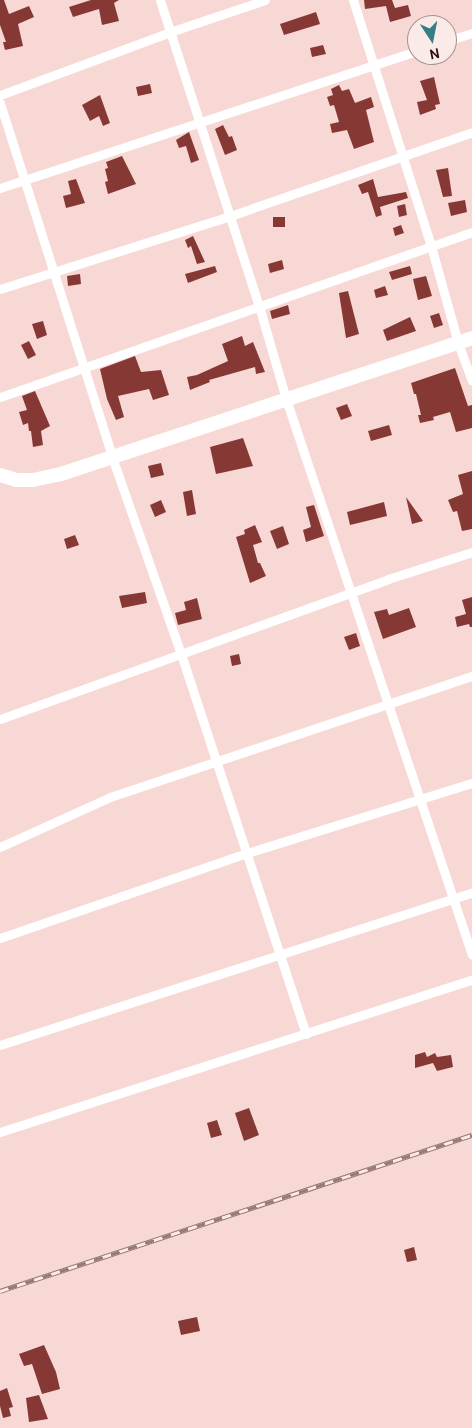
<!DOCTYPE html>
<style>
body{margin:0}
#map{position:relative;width:472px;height:1428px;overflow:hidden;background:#f8d8d5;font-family:Cabin,sans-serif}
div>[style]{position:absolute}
.building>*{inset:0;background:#863835}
.minor>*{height:9px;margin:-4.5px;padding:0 4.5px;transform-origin:4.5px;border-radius:4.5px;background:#fff}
.primary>*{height:14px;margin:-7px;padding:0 7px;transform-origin:7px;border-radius:7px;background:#fff}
.rail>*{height:5px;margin-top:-2.5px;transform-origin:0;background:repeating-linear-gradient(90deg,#faeae8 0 9px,#977977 0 18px);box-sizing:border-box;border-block:1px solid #977977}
span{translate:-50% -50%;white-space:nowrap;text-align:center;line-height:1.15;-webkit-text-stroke:5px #faeae8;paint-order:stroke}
.north{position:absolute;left:407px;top:15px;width:50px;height:50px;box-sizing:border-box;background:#faeae8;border:1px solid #a69190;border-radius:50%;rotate:169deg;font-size:14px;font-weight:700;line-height:20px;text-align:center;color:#270c0b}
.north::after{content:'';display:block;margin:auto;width:18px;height:22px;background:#367e86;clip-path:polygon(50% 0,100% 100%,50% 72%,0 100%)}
</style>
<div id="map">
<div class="building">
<div style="clip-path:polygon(0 0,4px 0,9px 14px,29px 6px,34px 17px,18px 24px,23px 46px,5px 50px,3px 42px,6px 42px,0 25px)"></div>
<div style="clip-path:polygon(91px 0,119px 0,114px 3px,119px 21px,102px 25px,99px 9px,73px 17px,69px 7px)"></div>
<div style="clip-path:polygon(364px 0,392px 0,395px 8px,408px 5px,411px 16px,390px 22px,386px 6px,365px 9px)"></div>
<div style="clip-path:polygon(316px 12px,320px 24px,284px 35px,280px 24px)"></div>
<div style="clip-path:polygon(323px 45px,326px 54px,312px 57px,310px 48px)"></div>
<div style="clip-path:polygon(434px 77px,440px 104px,435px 105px,436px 109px,420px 115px,417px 102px,427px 100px,420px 81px)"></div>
<div style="clip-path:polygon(150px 84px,152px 93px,138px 96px,136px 87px)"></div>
<div style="clip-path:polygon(339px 85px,342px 91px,349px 89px,355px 103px,371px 97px,374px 107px,366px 110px,374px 142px,354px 149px,347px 130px,332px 133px,330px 124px,339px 122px,334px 105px,330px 106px,327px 97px,333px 95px,331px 89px)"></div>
<div style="clip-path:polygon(100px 95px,110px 123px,103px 126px,99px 116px,90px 121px,82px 105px)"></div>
<div style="clip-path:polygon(223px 125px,229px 137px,232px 136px,237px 150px,225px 155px,215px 129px)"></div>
<div style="clip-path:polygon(189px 132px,199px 160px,191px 163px,186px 146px,179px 148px,176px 140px)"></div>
<div style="clip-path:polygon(122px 156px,136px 184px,108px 194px,105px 182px,108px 181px,105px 169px,108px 168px,106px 162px)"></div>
<div style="clip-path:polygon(448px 168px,452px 196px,443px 197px,436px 170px)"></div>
<div style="clip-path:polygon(76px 179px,85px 203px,66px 208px,63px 196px,71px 194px,68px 181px)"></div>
<div style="clip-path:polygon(373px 179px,378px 197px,406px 192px,408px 198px,380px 207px,382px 215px,376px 217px,368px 192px,362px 194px,358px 185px)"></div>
<div style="clip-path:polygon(465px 200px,467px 212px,451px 216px,448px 203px)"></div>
<div style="clip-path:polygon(405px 204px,407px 215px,399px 217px,397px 206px)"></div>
<div style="clip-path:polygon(273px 217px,285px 217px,285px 227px,273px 227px)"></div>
<div style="clip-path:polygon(401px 225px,404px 233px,395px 236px,393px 228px)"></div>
<div style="clip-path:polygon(193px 236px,205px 262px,197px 264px,191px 246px,188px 248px,185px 240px)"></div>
<div style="clip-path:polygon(282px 260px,284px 269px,270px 273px,268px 264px)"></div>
<div style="clip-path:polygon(215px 266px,217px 272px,188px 283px,185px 274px)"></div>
<div style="clip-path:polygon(410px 266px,412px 274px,392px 280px,389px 272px)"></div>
<div style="clip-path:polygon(80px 274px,81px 284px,68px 286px,67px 276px)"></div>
<div style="clip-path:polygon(426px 276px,432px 296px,418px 300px,413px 279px)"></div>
<div style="clip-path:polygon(385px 286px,388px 295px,376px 298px,374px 290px)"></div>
<div style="clip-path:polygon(348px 291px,359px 334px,346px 338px,339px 293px)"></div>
<div style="clip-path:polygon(288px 305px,290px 314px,272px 319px,270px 311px)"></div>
<div style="clip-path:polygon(439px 313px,443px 325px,434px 328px,430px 316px)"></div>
<div style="clip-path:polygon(410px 317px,416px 331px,387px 341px,383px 330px)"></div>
<div style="clip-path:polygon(43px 321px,47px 335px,37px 339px,32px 324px)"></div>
<div style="clip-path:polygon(242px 336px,245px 346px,253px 342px,265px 372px,256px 374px,255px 367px,209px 380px,210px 382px,190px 390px,187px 377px,197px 375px,228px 361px,222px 344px)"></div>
<div style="clip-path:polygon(29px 341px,36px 355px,28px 359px,21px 345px)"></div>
<div style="clip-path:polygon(135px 356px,141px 372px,161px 370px,169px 395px,153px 400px,149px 389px,118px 396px,124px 417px,116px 420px,107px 399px,100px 369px)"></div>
<div style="clip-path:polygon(455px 368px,468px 406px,472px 405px,472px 428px,456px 432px,450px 412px,433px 417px,434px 420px,420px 423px,418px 415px,421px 415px,416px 394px,414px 394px,411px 383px)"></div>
<div style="clip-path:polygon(35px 391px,50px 426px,41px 431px,43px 445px,33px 447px,31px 431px,29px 431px,28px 423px,23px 425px,19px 412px,27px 410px,22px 396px)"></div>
<div style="clip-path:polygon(347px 404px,352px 416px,341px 420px,336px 408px)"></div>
<div style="clip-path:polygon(389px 425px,392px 435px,371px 441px,368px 431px)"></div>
<div style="clip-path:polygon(243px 438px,253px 466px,216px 474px,210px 447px)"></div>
<div style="clip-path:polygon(161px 463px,164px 475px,151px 478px,148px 466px)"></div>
<div style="clip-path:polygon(472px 471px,472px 529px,462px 531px,457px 511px,453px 512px,448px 500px,463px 494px,458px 475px)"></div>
<div style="clip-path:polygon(192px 490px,196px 514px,187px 516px,183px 492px)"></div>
<div style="clip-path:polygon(406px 497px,423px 521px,412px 524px)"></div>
<div style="clip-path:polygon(161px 500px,166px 512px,155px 517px,150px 505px)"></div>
<div style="clip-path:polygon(384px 502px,387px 516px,350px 525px,347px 512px)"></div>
<div style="clip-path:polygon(314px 505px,324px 536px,306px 542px,303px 530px,311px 527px,306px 507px)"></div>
<div style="clip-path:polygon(255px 525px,262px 542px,253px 545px,258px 563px,260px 563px,266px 576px,250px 583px,236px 537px,245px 534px,244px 530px)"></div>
<div style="clip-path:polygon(283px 526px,289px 544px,277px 549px,270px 531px)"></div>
<div style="clip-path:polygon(75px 535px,79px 545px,67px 549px,64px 539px)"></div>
<div style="clip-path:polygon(145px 592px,147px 603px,122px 608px,119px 596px)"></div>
<div style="clip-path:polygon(472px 597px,472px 627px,470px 627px,469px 624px,457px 627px,455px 617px,466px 614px,462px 600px)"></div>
<div style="clip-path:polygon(197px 598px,202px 619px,178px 625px,175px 613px,186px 610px,184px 602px)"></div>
<div style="clip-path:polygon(409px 608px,416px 627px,383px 639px,374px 612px,387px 609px,389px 615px)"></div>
<div style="clip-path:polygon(356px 633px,360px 646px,349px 650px,344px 637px)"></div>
<div style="clip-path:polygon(239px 654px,241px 664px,232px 666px,230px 656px)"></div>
<div style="clip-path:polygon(425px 1052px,427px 1057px,435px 1053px,437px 1057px,451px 1055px,453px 1067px,437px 1071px,433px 1063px,415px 1068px,415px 1055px)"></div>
<div style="clip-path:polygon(249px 1108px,259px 1135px,244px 1141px,235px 1113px)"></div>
<div style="clip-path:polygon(217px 1120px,222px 1135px,211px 1138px,207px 1123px)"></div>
<div style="clip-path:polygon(414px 1247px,417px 1260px,407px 1262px,404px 1250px)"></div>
<div style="clip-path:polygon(197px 1317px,200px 1331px,181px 1335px,178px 1321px)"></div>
<div style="clip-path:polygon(44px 1345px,56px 1372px,60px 1389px,42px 1394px,32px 1364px,24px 1366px,19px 1354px)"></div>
<div style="clip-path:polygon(7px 1388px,13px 1407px,9px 1408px,11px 1416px,3px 1418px,0 1406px,0 1391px)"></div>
<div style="clip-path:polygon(39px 1395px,48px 1419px,29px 1422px,26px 1398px)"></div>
</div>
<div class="minor">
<div style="left:160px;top:0;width:322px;rotate:72.1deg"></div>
<div style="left:259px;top:306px;width:97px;rotate:73.8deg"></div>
<div style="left:286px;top:399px;width:586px;rotate:71.5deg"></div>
<div style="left:353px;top:0;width:258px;rotate:72.4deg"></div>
<div style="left:431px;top:246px;width:101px;rotate:74.4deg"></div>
<div style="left:458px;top:343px;width:40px;rotate:69.8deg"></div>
<div style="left:447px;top:41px;width:26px;rotate:-18deg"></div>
<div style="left:0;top:95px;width:181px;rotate:-20.3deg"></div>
<div style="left:170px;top:32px;width:100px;rotate:-18.6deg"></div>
<div style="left:0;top:103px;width:371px;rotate:72.4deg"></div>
<div style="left:112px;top:457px;width:209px;rotate:70.7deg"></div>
<div style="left:181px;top:654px;width:400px;rotate:71.8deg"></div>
<div style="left:0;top:188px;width:439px;rotate:-18.2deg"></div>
<div style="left:0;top:289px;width:241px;rotate:-17.6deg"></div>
<div style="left:230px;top:216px;width:256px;rotate:-19.1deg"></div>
<div style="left:0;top:397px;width:500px;rotate:-19.27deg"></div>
<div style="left:0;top:719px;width:412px;rotate:-19.8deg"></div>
<div style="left:388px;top:579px;width:88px;rotate:-17.8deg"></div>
<div style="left:0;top:847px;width:121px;rotate:-24.4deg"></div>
<div style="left:110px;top:797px;width:382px;rotate:-18.5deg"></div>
<div style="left:0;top:938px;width:261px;rotate:-19deg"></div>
<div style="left:247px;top:853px;width:236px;rotate:-17.3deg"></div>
<div style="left:0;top:1045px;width:496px;rotate:-17.9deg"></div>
<div style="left:0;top:1132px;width:496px;rotate:-17.9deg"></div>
</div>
<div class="primary">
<div style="left:0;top:475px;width:17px;rotate:17deg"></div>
<div style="left:16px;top:480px;width:17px"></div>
<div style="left:33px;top:480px;width:29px;rotate:-12deg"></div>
<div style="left:61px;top:474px;width:433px;rotate:-18.3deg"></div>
</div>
<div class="rail">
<div style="left:0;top:1291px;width:497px;rotate:-18.3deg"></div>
</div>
<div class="north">N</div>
</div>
